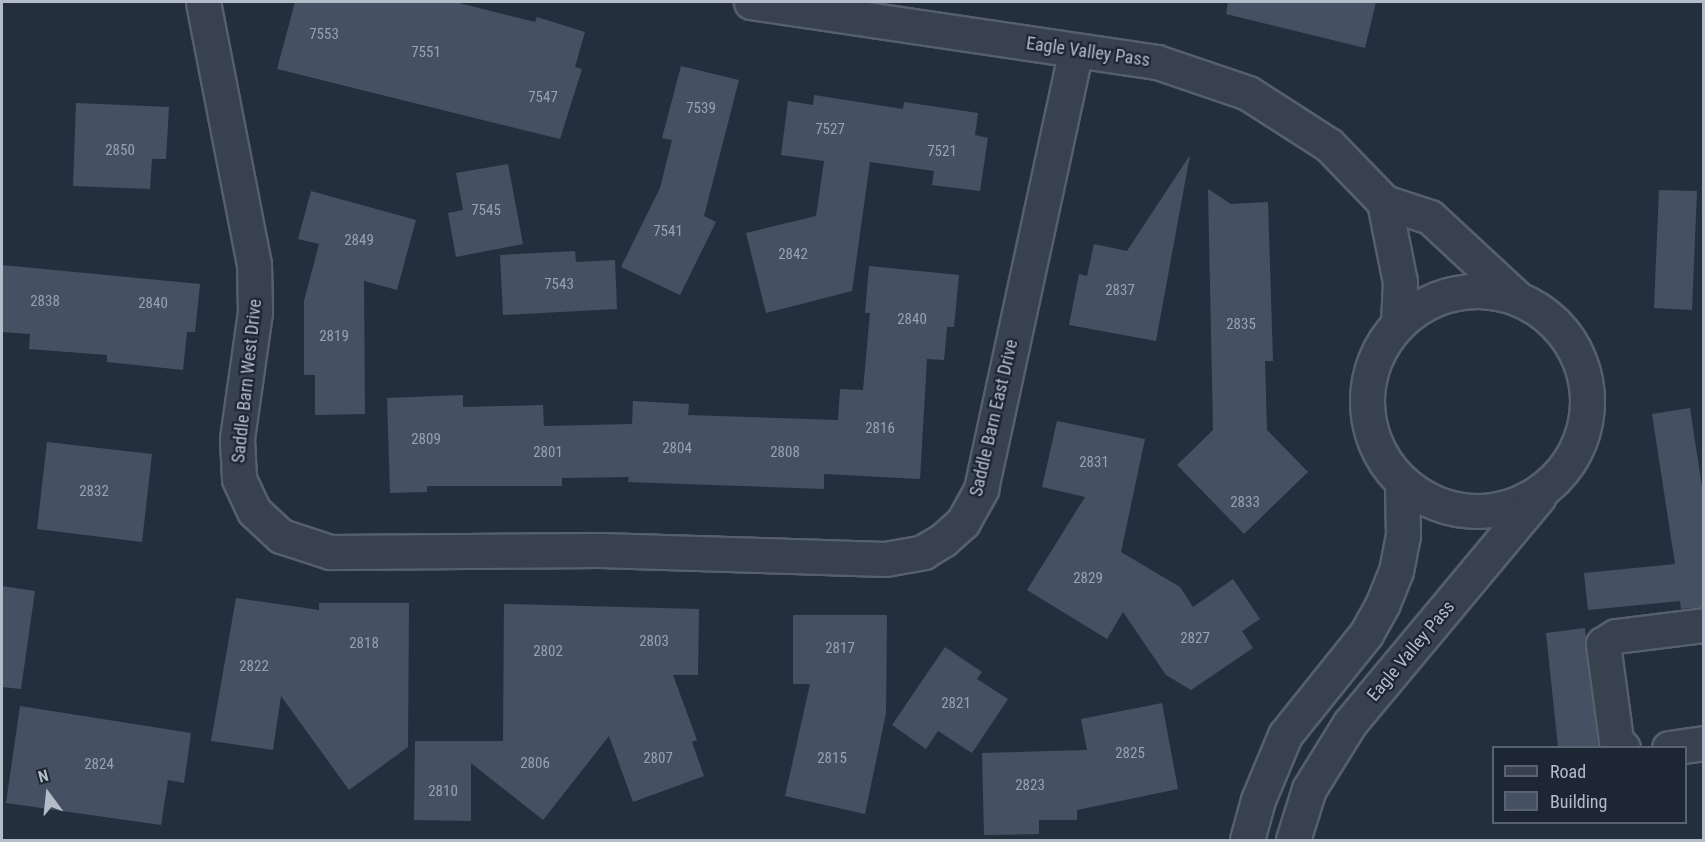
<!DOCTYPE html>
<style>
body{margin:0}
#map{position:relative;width:1705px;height:842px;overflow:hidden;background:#242f3e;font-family:"Roboto Condensed",sans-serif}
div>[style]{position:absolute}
.building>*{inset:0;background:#455162}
.roads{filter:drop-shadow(2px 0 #565f6c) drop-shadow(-2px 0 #565f6c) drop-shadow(0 2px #565f6c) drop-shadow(0 -2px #565f6c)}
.minor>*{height:33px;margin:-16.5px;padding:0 16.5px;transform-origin:16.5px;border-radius:16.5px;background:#38414e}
.minor>.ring{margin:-16.5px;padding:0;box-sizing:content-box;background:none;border:33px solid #38414e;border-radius:50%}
span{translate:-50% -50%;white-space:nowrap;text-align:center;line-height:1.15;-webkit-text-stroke:4.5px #1d2633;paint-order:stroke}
.number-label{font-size:15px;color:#98a1af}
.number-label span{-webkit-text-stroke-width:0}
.street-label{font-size:18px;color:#b4bcc9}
.frame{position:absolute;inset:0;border:3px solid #b4bcc9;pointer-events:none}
.legend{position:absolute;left:1492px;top:746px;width:195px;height:78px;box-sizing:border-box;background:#1d2633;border:2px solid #59626f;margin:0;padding:8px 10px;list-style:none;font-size:18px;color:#b4bcc9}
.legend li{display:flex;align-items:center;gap:12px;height:30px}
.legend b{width:30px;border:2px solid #59626f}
.north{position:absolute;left:18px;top:764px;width:60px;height:60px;-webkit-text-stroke:4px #1d2633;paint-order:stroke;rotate:345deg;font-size:16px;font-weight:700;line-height:24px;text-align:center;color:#b4bcc9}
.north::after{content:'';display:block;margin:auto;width:21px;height:27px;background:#b4bcc9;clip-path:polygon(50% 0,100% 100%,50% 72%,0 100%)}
</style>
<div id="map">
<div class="building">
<div style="clip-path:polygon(295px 2px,455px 2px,535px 22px,537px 17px,585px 32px,575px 67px,582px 69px,560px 139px,277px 69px)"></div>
<div style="clip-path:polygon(1228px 2px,1376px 2px,1365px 48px,1226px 14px)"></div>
<div style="clip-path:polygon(681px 66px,739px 80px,704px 216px,716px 222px,680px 295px,621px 267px,660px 188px,672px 140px,662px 138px)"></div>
<div style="clip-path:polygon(814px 95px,903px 109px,904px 102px,978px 113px,975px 135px,988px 138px,980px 191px,932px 185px,934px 171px,870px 162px,852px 291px,766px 313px,746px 233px,816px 216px,824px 161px,781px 155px,788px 101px,813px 105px)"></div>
<div style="clip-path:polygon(76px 103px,169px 107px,166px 159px,152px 159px,150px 189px,73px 186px)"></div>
<div style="clip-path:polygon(1190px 155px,1156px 341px,1069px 325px,1079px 274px,1087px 276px,1094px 244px,1127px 251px)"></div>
<div style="clip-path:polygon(508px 164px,523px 244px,456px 257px,448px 213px,463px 210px,456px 173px)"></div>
<div style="clip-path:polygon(1208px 189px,1231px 204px,1268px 202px,1273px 361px,1265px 361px,1267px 430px,1308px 472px,1244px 534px,1177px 465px,1213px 430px)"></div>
<div style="clip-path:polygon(1659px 190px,1697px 191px,1692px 310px,1654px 308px)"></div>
<div style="clip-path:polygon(311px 191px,416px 220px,397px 290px,364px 281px,365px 414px,315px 415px,315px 375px,304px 375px,304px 301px,319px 244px,298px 239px)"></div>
<div style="clip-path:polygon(575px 251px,576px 262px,615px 260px,617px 309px,503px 315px,500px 255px)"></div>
<div style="clip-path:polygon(2px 265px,200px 284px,195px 332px,187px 332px,183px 370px,107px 362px,107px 355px,29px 349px,30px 334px,2px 332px)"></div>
<div style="clip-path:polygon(869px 266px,959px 275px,954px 327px,947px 327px,944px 360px,927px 359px,920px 479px,824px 474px,824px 489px,628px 482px,629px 477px,562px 478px,562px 486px,427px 486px,427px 492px,390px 493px,387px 398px,463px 395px,463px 407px,543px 405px,544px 426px,632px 424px,633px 401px,689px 404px,688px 415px,838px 420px,840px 389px,863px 390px,870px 313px,865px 313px)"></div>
<div style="clip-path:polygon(1690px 408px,1704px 500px,1704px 607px,1681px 609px,1680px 601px,1588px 610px,1584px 573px,1675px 564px,1652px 414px)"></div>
<div style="clip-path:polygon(1057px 421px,1145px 439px,1121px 552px,1180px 587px,1193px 607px,1233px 579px,1260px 619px,1242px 631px,1253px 648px,1191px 690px,1166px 675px,1123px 612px,1107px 639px,1027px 590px,1085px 497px,1042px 487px)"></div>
<div style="clip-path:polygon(47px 442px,152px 454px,142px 542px,37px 529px)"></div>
<div style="clip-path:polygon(2px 586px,35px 591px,21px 689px,2px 687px)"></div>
<div style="clip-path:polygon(236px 598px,319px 610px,319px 603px,409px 603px,408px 747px,349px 790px,281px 696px,273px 750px,211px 741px)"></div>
<div style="clip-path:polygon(504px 604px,699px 609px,698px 675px,673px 675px,697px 740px,692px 742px,704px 776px,633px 802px,609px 736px,543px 820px,471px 763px,471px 821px,414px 820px,415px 741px,503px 741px)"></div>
<div style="clip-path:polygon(793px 615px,887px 615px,886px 713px,865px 814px,785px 796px,810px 684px,793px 684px)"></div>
<div style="clip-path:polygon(1585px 628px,1598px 747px,1558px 747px,1546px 633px)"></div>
<div style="clip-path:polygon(945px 647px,982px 672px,977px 679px,1008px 699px,972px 753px,938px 731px,926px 749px,892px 725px)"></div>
<div style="clip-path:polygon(1162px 703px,1178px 789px,1077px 810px,1077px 820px,1039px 820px,1039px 834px,984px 835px,982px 753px,1087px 750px,1081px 719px)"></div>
<div style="clip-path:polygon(20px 706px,191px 733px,184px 783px,168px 780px,161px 825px,6px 803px)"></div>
</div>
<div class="roads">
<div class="minor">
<div style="left:203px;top:2px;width:267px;rotate:79deg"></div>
<div style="left:254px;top:264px;width:48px;rotate:88.8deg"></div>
<div style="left:255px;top:312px;width:128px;rotate:98.1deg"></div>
<div style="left:237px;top:439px;width:40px;rotate:87.1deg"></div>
<div style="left:239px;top:479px;width:35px;rotate:65deg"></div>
<div style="left:254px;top:511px;width:37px;rotate:43deg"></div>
<div style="left:281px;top:536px;width:52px;rotate:18.1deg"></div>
<div style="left:330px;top:552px;width:270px;rotate:-0.4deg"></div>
<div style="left:600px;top:550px;width:285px;rotate:1.8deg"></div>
<div style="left:885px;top:559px;width:39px;rotate:-10deg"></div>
<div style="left:923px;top:552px;width:23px;rotate:-31deg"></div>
<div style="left:943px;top:540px;width:27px;rotate:-42deg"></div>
<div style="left:963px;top:522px;width:38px;rotate:-61deg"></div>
<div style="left:981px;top:489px;width:448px;rotate:-77.8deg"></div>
<div style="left:751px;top:2px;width:410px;rotate:8.4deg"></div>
<div style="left:1157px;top:62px;width:96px;rotate:18.8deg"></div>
<div style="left:1248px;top:93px;width:96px;rotate:32.7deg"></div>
<div style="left:1329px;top:145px;width:79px;rotate:46deg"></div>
<div style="left:1384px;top:202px;width:82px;rotate:78.7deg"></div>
<div style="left:1400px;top:282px;width:41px;rotate:92.8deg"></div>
<div style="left:1384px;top:202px;width:48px;rotate:18.1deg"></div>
<div style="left:1430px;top:217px;width:117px;rotate:42.9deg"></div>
<div class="ring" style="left:1367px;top:291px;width:187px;height:187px"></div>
<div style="left:1623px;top:748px;width:11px;rotate:-131deg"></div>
<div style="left:1616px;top:740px;width:97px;rotate:-97.7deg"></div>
<div style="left:1603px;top:644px;width:15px;rotate:-32deg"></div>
<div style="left:1616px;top:636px;width:89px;rotate:-7.1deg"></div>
<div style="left:1669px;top:748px;width:35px;rotate:-8deg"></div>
<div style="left:1247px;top:840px;width:41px;rotate:-74.6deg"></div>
<div style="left:1258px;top:800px;width:70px;rotate:-67.4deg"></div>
<div style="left:1285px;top:735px;width:129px;rotate:-51.3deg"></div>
<div style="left:1366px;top:634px;width:35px;rotate:-61deg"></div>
<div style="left:1383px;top:603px;width:35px;rotate:-68deg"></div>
<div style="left:1396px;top:571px;width:36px;rotate:-79deg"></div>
<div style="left:1403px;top:536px;width:54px;rotate:-91.1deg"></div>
<div style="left:1293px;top:840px;width:53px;rotate:-72.6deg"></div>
<div style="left:1309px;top:789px;width:78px;rotate:-58.2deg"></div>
<div style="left:1350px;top:723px;width:295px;rotate:-50.2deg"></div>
</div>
</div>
<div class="number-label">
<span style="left:324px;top:35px">7553</span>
<span style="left:426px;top:53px">7551</span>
<span style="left:543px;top:98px">7547</span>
<span style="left:701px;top:109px">7539</span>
<span style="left:830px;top:130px">7527</span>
<span style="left:120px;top:151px">2850</span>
<span style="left:942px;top:152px">7521</span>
<span style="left:486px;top:211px">7545</span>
<span style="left:668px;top:232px">7541</span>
<span style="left:359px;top:241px">2849</span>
<span style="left:793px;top:255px">2842</span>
<span style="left:559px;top:285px">7543</span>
<span style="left:1120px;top:291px">2837</span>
<span style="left:45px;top:302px">2838</span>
<span style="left:153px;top:304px">2840</span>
<span style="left:912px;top:320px">2840</span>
<span style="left:1241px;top:325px">2835</span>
<span style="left:334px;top:337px">2819</span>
<span style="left:880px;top:429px">2816</span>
<span style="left:426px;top:440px">2809</span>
<span style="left:677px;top:449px">2804</span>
<span style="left:548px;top:453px">2801</span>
<span style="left:785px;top:453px">2808</span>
<span style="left:1094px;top:463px">2831</span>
<span style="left:94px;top:492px">2832</span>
<span style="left:1245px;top:503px">2833</span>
<span style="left:1088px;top:579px">2829</span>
<span style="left:1195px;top:639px">2827</span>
<span style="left:654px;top:642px">2803</span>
<span style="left:364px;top:644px">2818</span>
<span style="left:840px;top:649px">2817</span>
<span style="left:548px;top:652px">2802</span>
<span style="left:254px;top:667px">2822</span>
<span style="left:956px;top:704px">2821</span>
<span style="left:1130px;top:754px">2825</span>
<span style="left:658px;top:759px">2807</span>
<span style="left:832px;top:759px">2815</span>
<span style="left:535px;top:764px">2806</span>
<span style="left:99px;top:765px">2824</span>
<span style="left:1030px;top:786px">2823</span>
<span style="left:443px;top:792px">2810</span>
</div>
<div class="street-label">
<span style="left:1088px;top:52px;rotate:8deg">Eagle Valley Pass</span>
<span style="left:247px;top:381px;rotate:-84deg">Saddle Barn West Drive</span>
<span style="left:994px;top:418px;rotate:-77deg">Saddle Barn East Drive</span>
<span style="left:1411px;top:651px;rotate:-50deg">Eagle Valley Pass</span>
</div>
<div class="frame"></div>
<ul class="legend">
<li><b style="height:8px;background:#38414e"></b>Road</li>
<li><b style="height:16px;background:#455162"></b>Building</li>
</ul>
<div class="north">N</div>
</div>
